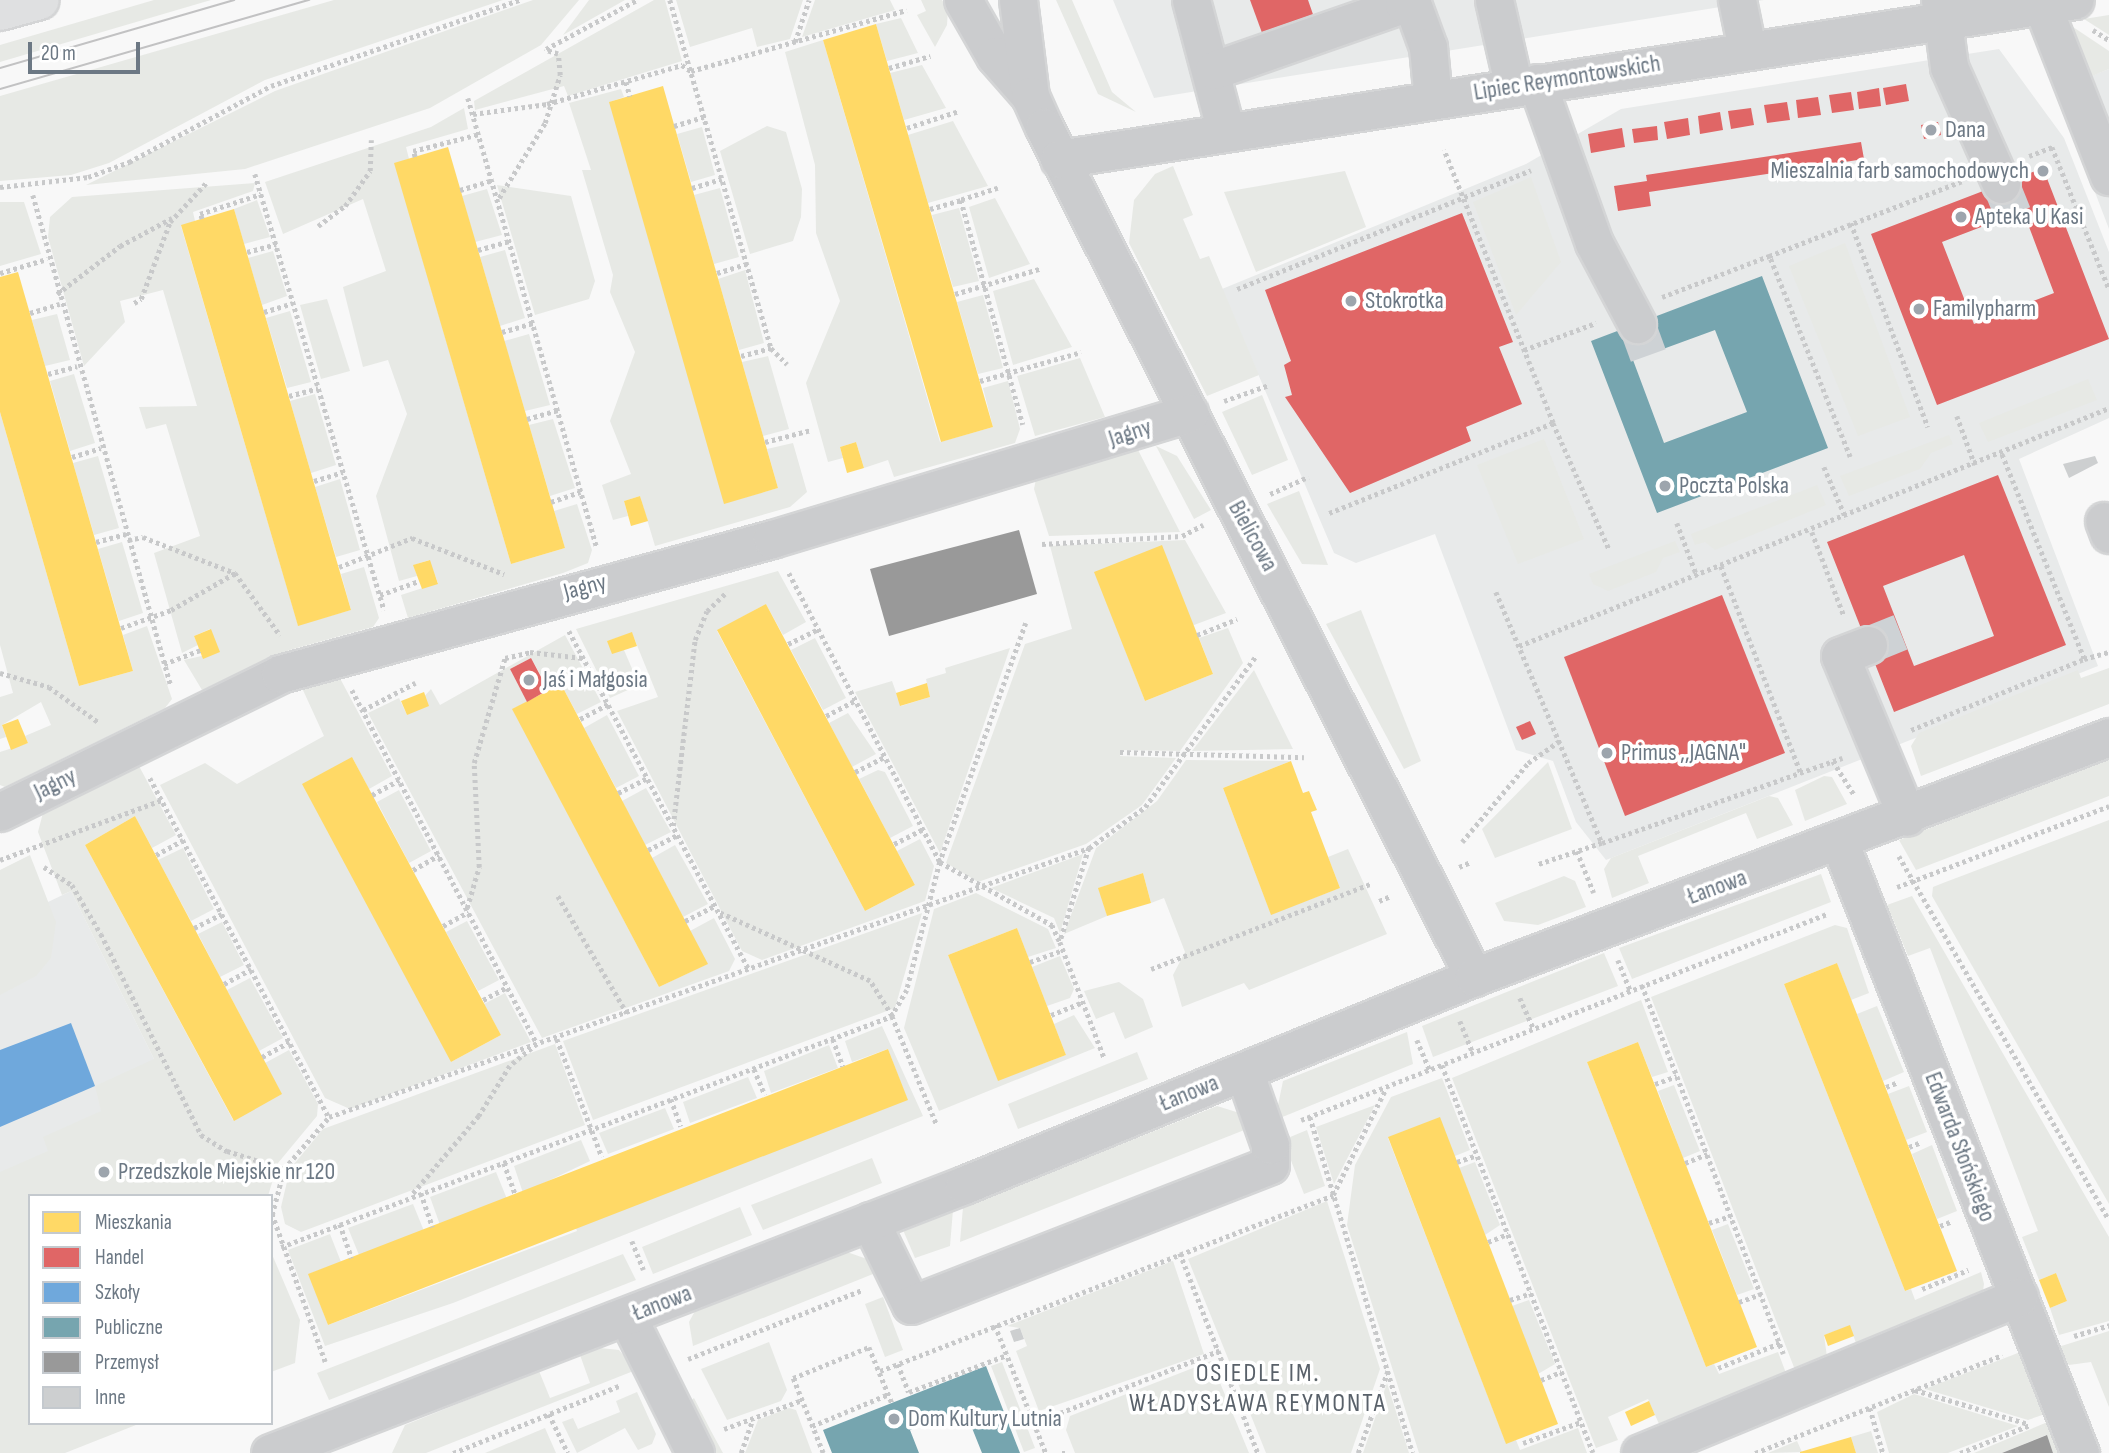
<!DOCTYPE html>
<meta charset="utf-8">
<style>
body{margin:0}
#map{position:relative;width:2109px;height:1453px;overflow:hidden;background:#f8f8f8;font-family:"Sofia Sans Condensed",sans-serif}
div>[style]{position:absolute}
.built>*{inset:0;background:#e8eaea}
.green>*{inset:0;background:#e7e9e5}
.homes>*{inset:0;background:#ffd966}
.shops>*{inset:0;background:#e06666}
.schools>*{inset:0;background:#6fa8dc}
.public>*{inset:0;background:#76a5af}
.industry>*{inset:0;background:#999}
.building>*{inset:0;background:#cdcfd0}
.minor-tunnel>*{height:37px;margin-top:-18.5px;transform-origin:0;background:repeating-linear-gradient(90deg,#ced2d5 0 37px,transparent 0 55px)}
.path>*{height:4.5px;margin-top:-2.25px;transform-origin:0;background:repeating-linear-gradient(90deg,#c8c9ca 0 3.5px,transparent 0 7px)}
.roads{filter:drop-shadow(2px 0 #d4d5d6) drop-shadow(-2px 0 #d4d5d6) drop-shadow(0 2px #d4d5d6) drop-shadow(0 -2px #d4d5d6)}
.minor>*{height:37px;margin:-18.5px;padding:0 18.5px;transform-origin:18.5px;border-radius:18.5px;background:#cbccce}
.major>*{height:38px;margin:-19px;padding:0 19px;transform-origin:19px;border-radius:19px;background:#dfe0e1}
.tram>*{height:2px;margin:-1px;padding:0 1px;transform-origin:1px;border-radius:1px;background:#c2c2c3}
.dots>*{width:19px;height:19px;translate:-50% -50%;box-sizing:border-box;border:4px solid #fff;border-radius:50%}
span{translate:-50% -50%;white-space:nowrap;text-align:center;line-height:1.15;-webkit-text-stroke:7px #fff;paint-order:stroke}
.street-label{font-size:24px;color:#6c7884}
.poi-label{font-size:24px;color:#6c7884}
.left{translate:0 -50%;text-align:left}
.right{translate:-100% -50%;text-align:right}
.neighbourhood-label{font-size:26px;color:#59616a;letter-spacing:2px}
.legend{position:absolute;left:28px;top:1194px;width:245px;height:231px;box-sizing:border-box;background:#fff;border:2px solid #c4c9ce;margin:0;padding:9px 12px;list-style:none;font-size:21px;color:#6c7884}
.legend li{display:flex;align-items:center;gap:14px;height:35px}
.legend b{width:35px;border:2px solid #c4c9ce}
.scale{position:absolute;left:28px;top:42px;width:112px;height:32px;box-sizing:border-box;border:4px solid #6c7884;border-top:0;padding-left:9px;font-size:21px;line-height:24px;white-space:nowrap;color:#6c7884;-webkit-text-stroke:5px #fff;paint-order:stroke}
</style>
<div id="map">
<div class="built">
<div style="clip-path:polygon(1113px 0,1764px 0,1154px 98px)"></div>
<div style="clip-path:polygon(1999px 49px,2064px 138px,2109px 252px,2109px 418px,2019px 459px,2098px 666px,1606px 860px,1576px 822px,1553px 761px,1516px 750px,1435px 534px,1356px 563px,1334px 553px,1222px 289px,1526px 164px,1621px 109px)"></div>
<div style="clip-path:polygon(2109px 69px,2109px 229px,2056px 90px)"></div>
<div style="clip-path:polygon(71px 891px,198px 1148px,30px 1196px,0 1428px,0 925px)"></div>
</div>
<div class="green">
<div style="clip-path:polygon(154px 0,211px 0,0 62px,0 45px)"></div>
<div style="clip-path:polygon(334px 0,503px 0,265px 80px,109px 163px,71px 175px,0 181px,0 96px)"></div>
<div style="clip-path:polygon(533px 0,579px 0,541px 45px,430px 108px,245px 169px,86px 185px,275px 91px)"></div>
<div style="clip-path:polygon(589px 0,625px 0,563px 35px)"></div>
<div style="clip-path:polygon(654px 0,665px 0,682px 61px,568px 96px,564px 86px,475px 110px,474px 101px)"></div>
<div style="clip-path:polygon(676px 0,803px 0,790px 39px,757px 47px,752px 28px,690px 47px)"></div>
<div style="clip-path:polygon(815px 0,890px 0,895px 10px,802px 37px)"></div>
<div style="clip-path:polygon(921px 0,942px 0,948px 9px,947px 25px,935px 47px,917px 15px,926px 11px)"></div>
<div style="clip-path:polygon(1056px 0,1072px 0,1112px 92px,1136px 112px,1098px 94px)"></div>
<div style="clip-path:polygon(2109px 15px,2109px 35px,2084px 19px)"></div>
<div style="clip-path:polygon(901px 18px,918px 53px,887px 61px,876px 24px)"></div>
<div style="clip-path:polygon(2067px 23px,2109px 51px,2109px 69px,2085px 79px)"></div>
<div style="clip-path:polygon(823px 40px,940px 442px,993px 427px,983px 388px,1008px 381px,1020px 429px,1015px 443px,894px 477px,888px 460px,864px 468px,856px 442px,840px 447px,843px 458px,828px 462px,806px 383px,840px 301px,816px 233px,815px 165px,785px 52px)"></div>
<div style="clip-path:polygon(922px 65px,946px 108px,904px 120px,890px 73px)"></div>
<div style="clip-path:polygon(621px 89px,624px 97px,610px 102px,725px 503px,778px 488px,767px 449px,793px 443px,807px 492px,790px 507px,655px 546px,640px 496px,624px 501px,628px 516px,613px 520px,602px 485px,631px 474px,610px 421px,635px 352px,610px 292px,613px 275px,582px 170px,591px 170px,569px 103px)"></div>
<div style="clip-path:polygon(464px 108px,468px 129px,406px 147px,409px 159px,395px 164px,511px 564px,565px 548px,554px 511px,577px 504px,592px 550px,588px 563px,563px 573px,408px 618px,401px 595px,438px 583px,429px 560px,414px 565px,417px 576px,399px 581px,376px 496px,407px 414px,388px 360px,363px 367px,343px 287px,386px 271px,363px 199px,283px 234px,265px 182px,431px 127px)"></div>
<div style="clip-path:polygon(953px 121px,988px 186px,928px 203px,908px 135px)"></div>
<div style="clip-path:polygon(767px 126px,786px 132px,802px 189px,801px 217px,793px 241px,750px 254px,720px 151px)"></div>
<div style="clip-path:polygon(702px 127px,715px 175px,691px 182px,677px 134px)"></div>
<div style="clip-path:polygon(1173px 166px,1193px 215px,1183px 219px,1200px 259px,1209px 256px,1259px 375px,1207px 396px,1129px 243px,1134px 200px,1155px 174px)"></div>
<div style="clip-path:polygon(1345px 171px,1366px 227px,1256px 272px,1224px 192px)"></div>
<div style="clip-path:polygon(1531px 177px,1561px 262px,1516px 315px,1473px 202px)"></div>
<div style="clip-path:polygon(255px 183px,253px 191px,193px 212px,195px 221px,181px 226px,298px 625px,351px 610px,341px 574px,364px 567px,379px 618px,373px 627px,290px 650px,202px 690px,184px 660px,219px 652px,210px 629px,194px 636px,198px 645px,182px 653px,154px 553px,200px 536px,166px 424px,146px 429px,139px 407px,197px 406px,163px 290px,120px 301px,125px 322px,84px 366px,48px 237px,50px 217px,72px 197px)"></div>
<div style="clip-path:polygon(497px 185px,571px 196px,595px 281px,589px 299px,535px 315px)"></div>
<div style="clip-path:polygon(720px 188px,739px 257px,714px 264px,694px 195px)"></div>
<div style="clip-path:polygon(487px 189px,502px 235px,475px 242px,462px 196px)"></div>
<div style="clip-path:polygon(995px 198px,1030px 264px,989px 278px,969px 207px)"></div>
<div style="clip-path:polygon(257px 200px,270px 237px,244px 244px,234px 209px)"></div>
<div style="clip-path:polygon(0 202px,24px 202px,41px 254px,0 266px)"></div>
<div style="clip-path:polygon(959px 208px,979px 281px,953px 287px,932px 215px)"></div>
<div style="clip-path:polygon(1845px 243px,1910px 417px,1858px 436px,1789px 266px)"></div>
<div style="clip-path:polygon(505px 250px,525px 318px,500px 326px,480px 257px)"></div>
<div style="clip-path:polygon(273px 251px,287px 296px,262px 305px,248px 258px)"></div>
<div style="clip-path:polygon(745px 270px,764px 343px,739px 350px,718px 279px)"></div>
<div style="clip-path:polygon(1034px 279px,1072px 347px,1013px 365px,993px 291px)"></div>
<div style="clip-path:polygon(983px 295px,1003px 368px,978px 374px,957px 302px)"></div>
<div style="clip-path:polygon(327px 299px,350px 371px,321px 379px,300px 305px)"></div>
<div style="clip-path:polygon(290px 311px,311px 382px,287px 388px,266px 318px)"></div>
<div style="clip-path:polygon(57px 314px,70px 360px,45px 366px,32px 320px)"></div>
<div style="clip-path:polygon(529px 334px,550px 405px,525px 411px,504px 341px)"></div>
<div style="clip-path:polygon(768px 356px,789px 429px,763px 436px,742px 362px)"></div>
<div style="clip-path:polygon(1080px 358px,1105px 417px,1035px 436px,1017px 376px)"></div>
<div style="clip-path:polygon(74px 374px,95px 443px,70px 451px,50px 381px)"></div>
<div style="clip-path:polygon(2088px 379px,2097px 400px,1988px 442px,1979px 423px)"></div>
<div style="clip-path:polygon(315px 394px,336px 465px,311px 473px,290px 401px)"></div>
<div style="clip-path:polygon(1262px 395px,1288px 460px,1252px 475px,1222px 412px)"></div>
<div style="clip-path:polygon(0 412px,79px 686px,133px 671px,123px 635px,147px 626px,172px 699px,165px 708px,5px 787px,0 785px,0 752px,28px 743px,25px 736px,51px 725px,41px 702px,2px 725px,6px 737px,0 739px,0 697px,13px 693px,0 645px)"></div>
<div style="clip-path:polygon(553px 419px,575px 488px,550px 496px,529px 425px)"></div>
<div style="clip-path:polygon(1949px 435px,1953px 444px,1931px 453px,1920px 469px,1849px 496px,1840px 476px)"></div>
<div style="clip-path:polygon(1544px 439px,1584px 539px,1518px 564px,1477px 465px)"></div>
<div style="clip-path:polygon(1136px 446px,1180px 532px,1049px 536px,1034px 489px,1037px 474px)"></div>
<div style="clip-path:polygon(1156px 446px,1177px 456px,1211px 510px,1194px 519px)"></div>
<div style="clip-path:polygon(98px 456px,119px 528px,94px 535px,73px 463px)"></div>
<div style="clip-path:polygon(340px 479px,360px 550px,336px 557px,315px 487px)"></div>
<div style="clip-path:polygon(1817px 485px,1826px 505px,1715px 550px,1705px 542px,1695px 545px,1691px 534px)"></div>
<div style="clip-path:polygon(1299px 491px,1328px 565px,1302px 564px,1267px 504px)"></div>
<div style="clip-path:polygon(1185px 540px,1226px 613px,1194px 625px,1095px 572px,1145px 701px,1213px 674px,1199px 638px,1228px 628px,1243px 663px,1180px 751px,1120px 750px,1120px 756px,1176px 758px,1142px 805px,1086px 844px,978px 882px,946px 863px,1025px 644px,1072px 629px,1050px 546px)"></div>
<div style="clip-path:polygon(1675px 541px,1680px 552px,1663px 558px,1656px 572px,1608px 591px,1593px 584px,1589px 574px)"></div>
<div style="clip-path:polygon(122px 542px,143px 613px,119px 621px,98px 549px)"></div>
<div style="clip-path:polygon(778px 571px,806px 622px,783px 635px,766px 604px,717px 631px,865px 911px,915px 885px,897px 851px,920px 839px,934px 866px,925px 901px,762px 960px,742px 951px,617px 711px,658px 697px,632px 633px,607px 641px,624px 650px,639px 685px,610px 698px,576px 629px)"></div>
<div style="clip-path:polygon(1361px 610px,1421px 761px,1404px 769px,1326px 624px)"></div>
<div style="clip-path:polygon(565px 635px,601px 702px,577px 714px,561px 684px,549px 690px,531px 658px,510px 669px,527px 702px,513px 709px,659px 987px,707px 964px,690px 931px,714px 918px,735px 959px,729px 971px,542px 1038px,368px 713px,399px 698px,407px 715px,431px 689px,440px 705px)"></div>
<div style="clip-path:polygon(815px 638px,846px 698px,823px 710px,791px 650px)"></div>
<div style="clip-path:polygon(1010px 648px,940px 853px,855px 692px,892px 681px,901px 706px,930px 697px,926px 679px,946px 673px,945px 668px)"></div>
<div style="clip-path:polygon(334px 667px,392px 776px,369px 789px,352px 757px,451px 1062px,501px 1035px,484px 1004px,505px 993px,531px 1042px,350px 1109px,325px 1098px,160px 785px,205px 763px,237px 784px,324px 736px,297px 677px)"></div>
<div style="clip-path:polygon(2109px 668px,2109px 704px,1921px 776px,1911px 746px,1919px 733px,2078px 670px,2081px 678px)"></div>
<div style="clip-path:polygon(1254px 670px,1293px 749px,1192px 751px)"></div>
<div style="clip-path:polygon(848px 713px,876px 754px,852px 767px,829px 723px)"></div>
<div style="clip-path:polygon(607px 715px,639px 776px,616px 788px,584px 728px)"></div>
<div style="clip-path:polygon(132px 753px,176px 835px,152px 848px,135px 816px,85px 845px,233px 1120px,265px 1063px,289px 1050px,318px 1104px,317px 1116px,278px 1163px,268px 1196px,30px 1196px,30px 1423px,141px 1423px,65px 1453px,0 1453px,0 1172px,48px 1151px,43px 1137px,101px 1111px,95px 1086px,154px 1059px,71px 891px,62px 895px,38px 832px,45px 805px)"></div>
<div style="clip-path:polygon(2109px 758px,2109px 796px,1916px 870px,1899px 840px)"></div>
<div style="clip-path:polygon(1186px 760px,1291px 761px,1223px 788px,1271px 914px,1340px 888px,1328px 857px,1348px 849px,1387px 934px,1249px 990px,1244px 983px,1182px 1007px,1173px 975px,1185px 952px,1164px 898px,1151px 903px,1143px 873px,1099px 888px,1107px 916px,1064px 934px,1096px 848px,1157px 801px)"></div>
<div style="clip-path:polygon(1548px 762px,1572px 829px,1495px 858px,1482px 829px)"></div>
<div style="clip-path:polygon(878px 770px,885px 772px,913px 826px,890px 838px,859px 779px)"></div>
<div style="clip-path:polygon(1824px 776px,1832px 777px,1847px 804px,1805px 821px,1795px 790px)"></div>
<div style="clip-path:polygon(646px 788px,671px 832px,645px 845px,622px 801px)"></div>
<div style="clip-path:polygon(399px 790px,431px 851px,409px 863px,377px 802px)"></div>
<div style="clip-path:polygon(1769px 796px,1778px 798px,1793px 825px,1757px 839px,1746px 813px,1638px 856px,1649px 883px,1612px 898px,1604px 869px,1611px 858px)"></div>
<div style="clip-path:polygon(2109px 820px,2109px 1204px,1932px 896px,1933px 887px,1943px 883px)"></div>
<div style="clip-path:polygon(675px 845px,708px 904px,683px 917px,652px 858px)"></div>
<div style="clip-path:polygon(183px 848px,214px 909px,191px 921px,158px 860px)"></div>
<div style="clip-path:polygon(1083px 854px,1060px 933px,1054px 918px,991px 888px)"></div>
<div style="clip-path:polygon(30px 855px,56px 922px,51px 958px,36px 976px,0 995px,0 870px)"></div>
<div style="clip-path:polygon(1821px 874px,1831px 902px,1632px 979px,1619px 948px)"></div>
<div style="clip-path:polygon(1564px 876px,1575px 881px,1586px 907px,1538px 925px,1504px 921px,1495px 903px)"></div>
<div style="clip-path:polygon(976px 893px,1048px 929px,1056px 948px,1028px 957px,1017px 928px,948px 955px,998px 1080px,1066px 1055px,1054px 1024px,1074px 1015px,1095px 1048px,939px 1111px,904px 1028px,934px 909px)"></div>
<div style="clip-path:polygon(1912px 896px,2109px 1237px,2109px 1321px,2059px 1335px,2050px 1308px,2067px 1301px,2056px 1273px,2039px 1280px,2022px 1237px,2038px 1231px,1930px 948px,1908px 956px,1887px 905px)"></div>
<div style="clip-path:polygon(922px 913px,895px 1008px,593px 1120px,563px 1041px)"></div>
<div style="clip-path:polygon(467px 921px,499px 980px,478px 991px,446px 932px)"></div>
<div style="clip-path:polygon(222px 922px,244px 965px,220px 977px,198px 934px)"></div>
<div style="clip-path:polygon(1835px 925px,1847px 928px,1869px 993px,1851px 1000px,1837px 963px,1784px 984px,1905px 1291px,1911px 1289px,1915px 1300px,1981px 1272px,1984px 1284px,1983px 1291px,1857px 1346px,1850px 1326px,1824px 1335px,1827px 1357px,1795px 1370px,1651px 997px)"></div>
<div style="clip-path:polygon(1604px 953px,1618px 986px,1433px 1057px,1422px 1026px)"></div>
<div style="clip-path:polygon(1060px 956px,1074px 989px,1070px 998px,1047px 1006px,1032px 967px)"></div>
<div style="clip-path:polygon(250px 978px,283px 1038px,259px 1051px,227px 990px)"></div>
<div style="clip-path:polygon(1119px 982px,1143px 999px,1153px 1027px,1125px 1039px,1114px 1012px,1096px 1019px,1084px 991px)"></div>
<div style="clip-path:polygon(1641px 1000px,1668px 1072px,1652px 1077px,1638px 1042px,1587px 1062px,1706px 1367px,1714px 1364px,1719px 1374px,1778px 1352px,1786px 1373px,1659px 1424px,1648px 1399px,1608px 1417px,1618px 1440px,1596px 1448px,1452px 1078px)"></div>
<div style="clip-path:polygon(1877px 1006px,1904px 1072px,1883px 1081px,1857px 1014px)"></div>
<div style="clip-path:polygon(882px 1026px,923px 1116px,453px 1303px,325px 1346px,288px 1250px,330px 1234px,341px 1262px,309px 1274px,328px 1325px,577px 1231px,575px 1225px,907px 1099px,888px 1049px,852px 1062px,845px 1041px)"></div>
<div style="clip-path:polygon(1407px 1032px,1413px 1064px,1275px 1120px,1283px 1081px)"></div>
<div style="clip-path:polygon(555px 1044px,585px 1125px,301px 1232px,285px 1224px,281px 1207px,290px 1169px,323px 1129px)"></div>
<div style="clip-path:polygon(829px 1045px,838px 1068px,771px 1093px,764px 1071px)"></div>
<div style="clip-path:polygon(1137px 1052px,1148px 1079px,1018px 1129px,1008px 1104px)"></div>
<div style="clip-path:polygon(748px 1077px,757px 1098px,690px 1123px,683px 1102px)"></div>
<div style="clip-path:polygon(1442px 1078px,1470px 1150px,1455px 1156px,1388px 1138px,1506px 1443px,1516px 1440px,1520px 1450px,1578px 1428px,1587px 1453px,1419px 1453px,1347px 1225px,1355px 1165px,1391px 1097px)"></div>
<div style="clip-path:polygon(1674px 1085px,1700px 1151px,1683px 1158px,1658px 1091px)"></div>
<div style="clip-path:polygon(1909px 1086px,1927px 1132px,1906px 1140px,1888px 1094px)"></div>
<div style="clip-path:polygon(1375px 1105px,1334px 1184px,1316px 1127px)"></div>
<div style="clip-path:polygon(1217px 1106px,1246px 1115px,1252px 1127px,960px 1242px,963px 1207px)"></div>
<div style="clip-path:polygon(665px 1108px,674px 1129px,608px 1154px,599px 1133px)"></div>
<div style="clip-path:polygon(1307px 1130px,1325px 1186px,1304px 1194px,1283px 1140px)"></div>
<div style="clip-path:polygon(581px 1140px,590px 1161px,523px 1193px,514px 1166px)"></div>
<div style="clip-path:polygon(1932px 1145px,1957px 1211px,1937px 1219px,1912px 1154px)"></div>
<div style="clip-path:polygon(872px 1158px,882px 1183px,763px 1230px,751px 1205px)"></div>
<div style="clip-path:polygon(1475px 1162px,1500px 1225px,1485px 1235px,1459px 1168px)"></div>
<div style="clip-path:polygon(496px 1172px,507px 1199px,440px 1225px,430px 1197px)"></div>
<div style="clip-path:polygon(1327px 1201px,1380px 1369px,1351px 1453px,1266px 1453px,1188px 1259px)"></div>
<div style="clip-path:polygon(413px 1204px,424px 1231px,359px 1255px,348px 1228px)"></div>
<div style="clip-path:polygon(740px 1207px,752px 1235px,653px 1274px,642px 1247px)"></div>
<div style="clip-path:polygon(953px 1210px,950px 1246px,915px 1258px,903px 1230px)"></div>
<div style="clip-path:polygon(1728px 1224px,1754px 1289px,1737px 1295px,1712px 1230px)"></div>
<div style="clip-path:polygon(271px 1252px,300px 1320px,295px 1363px,271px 1372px)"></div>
<div style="clip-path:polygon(847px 1252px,867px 1259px,878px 1272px,693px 1346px,689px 1322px,695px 1311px)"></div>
<div style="clip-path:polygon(623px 1254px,636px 1280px,329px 1400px,317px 1373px)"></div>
<div style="clip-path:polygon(1173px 1261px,1204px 1354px,1039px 1411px,1016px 1351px,1027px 1346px,1020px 1328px,1007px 1326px)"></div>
<div style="clip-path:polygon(883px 1297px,903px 1350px,885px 1357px,865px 1304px)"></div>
<div style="clip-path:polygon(1529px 1300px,1555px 1364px,1538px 1374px,1512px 1306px)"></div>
<div style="clip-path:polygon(2109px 1331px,2109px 1407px,2091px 1362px,2069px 1365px,2055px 1348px)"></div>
<div style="clip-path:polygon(769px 1342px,787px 1390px,781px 1401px,727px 1420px,701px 1369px)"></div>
<div style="clip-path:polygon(600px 1348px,619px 1350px,636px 1370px,426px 1453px,392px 1453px,405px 1425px,539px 1371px,550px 1398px,590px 1383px,580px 1355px)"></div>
<div style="clip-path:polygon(2023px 1351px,2048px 1413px,2028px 1420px,1925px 1389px)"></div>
<div style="clip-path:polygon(1211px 1361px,1249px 1453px,1075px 1453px,1066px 1430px,1070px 1416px)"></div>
<div style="clip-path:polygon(1002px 1362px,1035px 1448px,1024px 1452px,991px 1366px)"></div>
<div style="clip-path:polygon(1387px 1383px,1409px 1453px,1363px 1453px)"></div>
<div style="clip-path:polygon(637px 1392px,656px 1434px,652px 1444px,638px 1450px,625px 1428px,577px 1453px,562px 1422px,573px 1418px,578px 1429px,620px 1412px,616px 1401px)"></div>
<div style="clip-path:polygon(1914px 1394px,2018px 1426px,1948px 1453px,1889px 1453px,1877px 1412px)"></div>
<div style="clip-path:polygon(694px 1398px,711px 1431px,723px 1453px,706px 1453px,688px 1403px)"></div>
<div style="clip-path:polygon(789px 1408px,796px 1410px,812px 1453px,745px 1453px,758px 1420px)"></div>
<div style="clip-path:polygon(2050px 1421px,2062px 1453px,2053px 1453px,2046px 1435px,2002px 1453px,1974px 1453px)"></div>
<div style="clip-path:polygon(545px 1428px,556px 1453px,485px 1453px)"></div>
<div style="clip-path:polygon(1871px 1431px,1878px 1453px,1856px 1453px,1851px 1437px)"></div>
<div style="clip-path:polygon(1797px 1441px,1802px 1452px,1768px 1453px)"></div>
</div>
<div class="homes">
<div style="clip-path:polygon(876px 24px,993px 427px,941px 442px,823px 40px)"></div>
<div style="clip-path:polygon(663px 86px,778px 488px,724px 504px,609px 102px)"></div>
<div style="clip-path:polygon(448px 147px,565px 548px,511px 564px,394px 163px)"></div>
<div style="clip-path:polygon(234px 209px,351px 610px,298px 626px,181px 225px)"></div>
<div style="clip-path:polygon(18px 272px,133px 671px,79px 686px,0 412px,0 277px)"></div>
<div style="clip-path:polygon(856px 442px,864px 468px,847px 473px,840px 447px)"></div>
<div style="clip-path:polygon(640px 496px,648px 521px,631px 526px,624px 501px)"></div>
<div style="clip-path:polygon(1162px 545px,1213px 674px,1145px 701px,1094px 572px)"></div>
<div style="clip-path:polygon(430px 560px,438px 584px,422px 589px,413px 565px)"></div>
<div style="clip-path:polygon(766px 604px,915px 885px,865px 911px,717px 630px)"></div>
<div style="clip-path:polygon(211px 629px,220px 652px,203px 659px,194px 636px)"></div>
<div style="clip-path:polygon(632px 632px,637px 646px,612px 654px,607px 641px)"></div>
<div style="clip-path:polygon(927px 683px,930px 697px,900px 706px,896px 693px)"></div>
<div style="clip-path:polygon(561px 684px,708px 964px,659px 987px,512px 709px)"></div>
<div style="clip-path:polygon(424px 692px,429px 706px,407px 715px,401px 701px)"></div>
<div style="clip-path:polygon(18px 719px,28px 743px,11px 750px,2px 725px)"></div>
<div style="clip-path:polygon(352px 757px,501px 1035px,451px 1062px,302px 784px)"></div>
<div style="clip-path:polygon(1291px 761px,1303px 793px,1309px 791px,1317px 810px,1311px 812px,1340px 888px,1271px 915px,1223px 788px)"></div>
<div style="clip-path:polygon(135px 816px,282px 1094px,234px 1121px,85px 845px)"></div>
<div style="clip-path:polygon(1143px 873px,1151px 903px,1107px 916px,1098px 888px)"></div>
<div style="clip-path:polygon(1017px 928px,1066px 1055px,998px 1081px,948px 955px)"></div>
<div style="clip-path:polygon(1837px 963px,1957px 1271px,1905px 1291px,1784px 984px)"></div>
<div style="clip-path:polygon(1638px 1042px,1757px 1347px,1706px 1367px,1587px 1062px)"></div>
<div style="clip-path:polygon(888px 1049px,908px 1100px,328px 1325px,308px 1274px)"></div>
<div style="clip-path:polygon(1440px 1117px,1558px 1424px,1506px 1444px,1388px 1137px)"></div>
<div style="clip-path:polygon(2056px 1273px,2067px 1301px,2050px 1308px,2039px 1280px)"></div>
<div style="clip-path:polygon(1850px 1325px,1854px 1336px,1828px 1346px,1824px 1335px)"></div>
<div style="clip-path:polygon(1649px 1401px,1655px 1415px,1631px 1426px,1625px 1412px)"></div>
<div style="clip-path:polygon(1851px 1437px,1856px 1453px,1800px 1453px,1800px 1452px)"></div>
</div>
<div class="shops">
<div style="clip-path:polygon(1250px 0,1308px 0,1316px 23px,1265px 41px)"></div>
<div style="clip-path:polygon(1906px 84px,1909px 101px,1886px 105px,1883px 88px)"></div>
<div style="clip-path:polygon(1879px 88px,1881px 106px,1859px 109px,1857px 92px)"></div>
<div style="clip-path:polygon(1851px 92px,1854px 110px,1832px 113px,1829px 95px)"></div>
<div style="clip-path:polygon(1818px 97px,1821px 115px,1798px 118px,1796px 100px)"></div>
<div style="clip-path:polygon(1787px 102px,1790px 120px,1767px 123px,1764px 105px)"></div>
<div style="clip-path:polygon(1751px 108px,1754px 125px,1731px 129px,1728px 111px)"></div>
<div style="clip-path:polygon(1720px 112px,1723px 130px,1700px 134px,1698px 116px)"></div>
<div style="clip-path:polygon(1688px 118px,1690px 135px,1667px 139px,1664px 122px)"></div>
<div style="clip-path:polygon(1938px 122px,1941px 135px,1924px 139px,1921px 125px)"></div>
<div style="clip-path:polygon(1657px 126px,1658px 140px,1634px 143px,1632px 129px)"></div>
<div style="clip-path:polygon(1622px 128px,1625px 147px,1591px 153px,1588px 134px)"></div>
<div style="clip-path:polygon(1861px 142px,1864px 159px,1649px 192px,1651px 206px,1618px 211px,1614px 186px,1647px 181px,1646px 175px)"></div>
<div style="clip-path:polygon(evenodd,2043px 168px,2109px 339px,1937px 405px,1871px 234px,2043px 168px,2023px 211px,2054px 293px,1974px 324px,1942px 242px,2023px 211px)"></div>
<div style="clip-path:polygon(1462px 213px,1513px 342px,1499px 347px,1522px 404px,1466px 427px,1471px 441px,1350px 493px,1285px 397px,1292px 395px,1284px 365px,1291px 361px,1265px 290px)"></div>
<div style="clip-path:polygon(evenodd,1998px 475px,2066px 645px,1894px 712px,1827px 542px,1998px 475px,1964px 555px,1994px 636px,1914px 666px,1883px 586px,1964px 555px)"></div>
<div style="clip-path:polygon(1722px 595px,1785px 753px,1625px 816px,1564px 657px)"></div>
<div style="clip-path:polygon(531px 658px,548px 690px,527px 702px,510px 669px)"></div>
<div style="clip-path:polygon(1530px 721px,1536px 734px,1522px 740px,1516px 727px)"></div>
</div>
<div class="schools">
<div style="clip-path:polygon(71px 1023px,95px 1086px,0 1127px,0 1050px)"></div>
</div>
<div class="public">
<div style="clip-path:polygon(evenodd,1762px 276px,1828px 448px,1657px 513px,1591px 341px,1762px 276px,1715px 330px,1747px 412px,1664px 443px,1633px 360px,1715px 330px)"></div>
<div style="clip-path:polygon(986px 1366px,1020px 1453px,982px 1453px,964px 1408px,910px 1430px,919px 1453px,832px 1453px,823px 1430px)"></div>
</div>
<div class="industry">
<div style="clip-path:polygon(1019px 530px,1037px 594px,889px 636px,870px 569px)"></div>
<div style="clip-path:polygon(2047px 1435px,2053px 1453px,2002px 1453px)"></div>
</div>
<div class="building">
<div style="clip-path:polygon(2095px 456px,2098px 463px,2069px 478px,2063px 464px)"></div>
<div style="clip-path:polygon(1020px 1328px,1024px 1339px,1014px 1342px,1010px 1331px)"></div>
</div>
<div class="minor-tunnel">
<div style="left:2001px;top:184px;width:32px;rotate:68deg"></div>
<div style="left:1637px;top:324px;width:33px;rotate:70deg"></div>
<div style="left:1868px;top:645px;width:35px;rotate:-22deg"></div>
</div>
<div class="path">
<div style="left:670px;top:0;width:362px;rotate:73.8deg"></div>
<div style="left:771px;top:348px;width:23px;rotate:45deg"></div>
<div style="left:2093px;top:30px;width:19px;rotate:32deg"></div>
<div style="left:795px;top:42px;width:44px;rotate:-71.6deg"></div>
<div style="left:546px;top:49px;width:103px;rotate:-28.3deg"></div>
<div style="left:889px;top:68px;width:43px;rotate:-16.3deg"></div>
<div style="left:626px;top:82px;width:15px;rotate:74deg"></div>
<div style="left:468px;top:98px;width:468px;rotate:74deg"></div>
<div style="left:473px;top:114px;width:75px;rotate:-7.7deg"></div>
<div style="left:547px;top:104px;width:141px;rotate:-16.1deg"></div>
<div style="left:682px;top:65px;width:11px;rotate:34deg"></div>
<div style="left:691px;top:71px;width:224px;rotate:-15.8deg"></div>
<div style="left:674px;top:126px;width:31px;rotate:-17deg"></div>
<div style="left:907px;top:128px;width:55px;rotate:-18.1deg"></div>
<div style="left:2029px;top:156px;width:25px;rotate:-21deg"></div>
<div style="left:2052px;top:147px;width:153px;rotate:68.1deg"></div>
<div style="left:415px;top:157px;width:6px;rotate:-108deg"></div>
<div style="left:413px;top:151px;width:68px;rotate:-14.4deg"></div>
<div style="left:255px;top:174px;width:455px;rotate:73.5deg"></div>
<div style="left:0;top:187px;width:89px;rotate:-6.5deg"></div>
<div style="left:88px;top:177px;width:44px;rotate:-20.1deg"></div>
<div style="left:129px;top:162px;width:161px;rotate:-28.2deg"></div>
<div style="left:271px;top:86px;width:263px;rotate:-19.1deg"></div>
<div style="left:692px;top:188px;width:31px;rotate:-17deg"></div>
<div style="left:998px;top:188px;width:39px;rotate:162deg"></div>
<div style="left:961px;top:200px;width:233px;rotate:74.6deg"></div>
<div style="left:460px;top:190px;width:34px;rotate:-17deg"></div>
<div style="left:33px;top:195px;width:510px;rotate:74.3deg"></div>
<div style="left:499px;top:198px;width:88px;rotate:-58.5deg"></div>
<div style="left:545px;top:123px;width:50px;rotate:-72.6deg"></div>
<div style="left:560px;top:75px;width:21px;rotate:-95deg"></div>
<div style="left:558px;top:54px;width:14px;rotate:-163deg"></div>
<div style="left:930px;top:209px;width:32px;rotate:-16deg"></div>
<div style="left:202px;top:219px;width:5px;rotate:-112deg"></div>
<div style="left:200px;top:214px;width:64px;rotate:-18.2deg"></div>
<div style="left:1851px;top:223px;width:218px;rotate:69.3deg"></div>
<div style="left:318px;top:226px;width:34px;rotate:-37deg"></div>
<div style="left:345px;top:206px;width:43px;rotate:-54.5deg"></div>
<div style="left:370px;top:171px;width:31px;rotate:-88deg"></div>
<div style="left:478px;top:250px;width:33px;rotate:-16deg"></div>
<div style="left:247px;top:252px;width:30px;rotate:-15deg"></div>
<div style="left:0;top:273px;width:49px;rotate:-16.6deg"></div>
<div style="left:717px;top:273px;width:31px;rotate:-17deg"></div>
<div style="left:1237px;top:289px;width:317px;rotate:-22deg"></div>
<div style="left:57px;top:294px;width:79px;rotate:-37.3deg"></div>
<div style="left:120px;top:246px;width:59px;rotate:-28.3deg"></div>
<div style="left:955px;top:294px;width:88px;rotate:-16.6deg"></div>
<div style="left:1662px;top:297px;width:115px;rotate:-21deg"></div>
<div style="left:134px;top:303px;width:8px;rotate:-30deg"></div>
<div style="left:141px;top:299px;width:82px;rotate:-69.4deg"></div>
<div style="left:170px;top:222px;width:53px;rotate:-47.3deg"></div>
<div style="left:264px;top:312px;width:30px;rotate:-17deg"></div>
<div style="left:30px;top:313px;width:31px;rotate:-17deg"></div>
<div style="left:502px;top:332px;width:32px;rotate:-16deg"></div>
<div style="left:1524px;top:350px;width:77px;rotate:-20.6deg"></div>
<div style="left:741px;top:356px;width:31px;rotate:-15deg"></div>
<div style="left:48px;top:374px;width:30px;rotate:-15deg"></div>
<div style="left:980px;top:381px;width:105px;rotate:-16deg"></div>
<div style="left:289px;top:396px;width:30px;rotate:-15deg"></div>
<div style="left:1224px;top:401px;width:48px;rotate:-19.6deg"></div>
<div style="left:1957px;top:416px;width:52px;rotate:69.8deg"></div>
<div style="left:527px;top:419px;width:32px;rotate:-16deg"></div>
<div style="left:1553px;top:423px;width:138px;rotate:66deg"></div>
<div style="left:765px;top:442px;width:48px;rotate:-14.6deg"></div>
<div style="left:72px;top:457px;width:30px;rotate:-17deg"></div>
<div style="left:1850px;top:457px;width:217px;rotate:-111.9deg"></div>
<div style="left:1769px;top:256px;width:207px;rotate:-21.2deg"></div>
<div style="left:1824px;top:467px;width:56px;rotate:66.7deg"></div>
<div style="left:314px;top:481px;width:30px;rotate:-17deg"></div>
<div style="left:1270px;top:494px;width:42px;rotate:-24.1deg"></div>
<div style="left:551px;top:502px;width:31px;rotate:-19deg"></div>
<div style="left:1329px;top:513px;width:241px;rotate:-21.9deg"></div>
<div style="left:1553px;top:423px;width:294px;rotate:-111.8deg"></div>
<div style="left:1677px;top:523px;width:57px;rotate:69.3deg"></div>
<div style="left:1812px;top:532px;width:90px;rotate:69.1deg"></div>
<div style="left:128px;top:540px;width:15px;rotate:-11deg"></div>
<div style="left:143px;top:537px;width:99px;rotate:21.4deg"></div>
<div style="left:235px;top:573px;width:77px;rotate:54deg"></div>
<div style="left:96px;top:542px;width:31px;rotate:-15deg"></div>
<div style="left:1042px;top:544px;width:140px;rotate:-3.3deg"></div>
<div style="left:1182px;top:536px;width:24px;rotate:-28deg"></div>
<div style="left:1721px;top:566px;width:222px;rotate:68.9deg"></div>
<div style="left:339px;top:567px;width:79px;rotate:-21.7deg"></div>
<div style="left:412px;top:538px;width:99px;rotate:21.4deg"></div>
<div style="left:789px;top:573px;width:326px;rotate:62.4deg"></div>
<div style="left:940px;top:862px;width:132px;rotate:104.5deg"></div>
<div style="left:907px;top:990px;width:30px;rotate:120deg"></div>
<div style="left:892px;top:1016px;width:116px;rotate:67.6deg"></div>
<div style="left:1496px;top:592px;width:272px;rotate:67.1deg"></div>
<div style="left:1602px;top:843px;width:69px;rotate:161.3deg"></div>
<div style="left:380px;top:595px;width:41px;rotate:-19.7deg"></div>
<div style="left:1026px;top:623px;width:254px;rotate:109.8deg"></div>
<div style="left:940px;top:862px;width:129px;rotate:29.4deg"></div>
<div style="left:1052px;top:925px;width:19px;rotate:65deg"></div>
<div style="left:121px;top:628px;width:53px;rotate:-19.8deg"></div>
<div style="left:171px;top:610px;width:74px;rotate:-30deg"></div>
<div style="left:569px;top:631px;width:382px;rotate:62deg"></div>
<div style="left:1197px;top:635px;width:43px;rotate:-21.8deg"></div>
<div style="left:788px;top:644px;width:34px;rotate:-26deg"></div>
<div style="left:1519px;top:646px;width:636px;rotate:-21.97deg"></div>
<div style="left:2084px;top:659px;width:26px;rotate:-16deg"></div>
<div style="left:164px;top:664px;width:39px;rotate:-21deg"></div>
<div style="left:0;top:673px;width:51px;rotate:15.9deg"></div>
<div style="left:49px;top:687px;width:60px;rotate:35.5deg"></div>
<div style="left:352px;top:690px;width:399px;rotate:62.4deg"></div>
<div style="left:537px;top:1044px;width:35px;rotate:141deg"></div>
<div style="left:510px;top:1066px;width:59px;rotate:121.8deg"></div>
<div style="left:479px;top:1116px;width:104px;rotate:130.3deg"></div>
<div style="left:363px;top:710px;width:59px;rotate:-27.4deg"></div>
<div style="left:826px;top:716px;width:34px;rotate:-28deg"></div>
<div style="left:580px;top:719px;width:32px;rotate:-28deg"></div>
<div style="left:1911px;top:730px;width:187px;rotate:-22.3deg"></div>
<div style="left:2084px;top:659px;width:222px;rotate:-111.9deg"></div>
<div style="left:1120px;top:752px;width:184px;rotate:1.6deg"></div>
<div style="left:1833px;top:761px;width:41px;rotate:57.8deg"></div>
<div style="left:855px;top:772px;width:34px;rotate:-27deg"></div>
<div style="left:150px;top:778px;width:383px;rotate:62.2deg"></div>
<div style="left:618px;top:793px;width:33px;rotate:-27deg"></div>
<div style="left:372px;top:795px;width:31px;rotate:-29deg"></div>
<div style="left:673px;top:826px;width:187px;rotate:-83.3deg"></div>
<div style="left:695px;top:640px;width:31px;rotate:-68deg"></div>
<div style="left:707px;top:611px;width:28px;rotate:-44deg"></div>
<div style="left:1462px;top:842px;width:103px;rotate:-50.1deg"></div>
<div style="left:1528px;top:763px;width:39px;rotate:-35deg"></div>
<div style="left:1602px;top:843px;width:255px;rotate:-19.5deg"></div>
<div style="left:894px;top:844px;width:33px;rotate:-27deg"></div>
<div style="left:1089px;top:848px;width:98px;rotate:107.1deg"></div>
<div style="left:1060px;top:942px;width:123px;rotate:69.1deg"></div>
<div style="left:648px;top:850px;width:33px;rotate:-27deg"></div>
<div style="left:1577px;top:851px;width:45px;rotate:68deg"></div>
<div style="left:156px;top:855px;width:31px;rotate:-29deg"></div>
<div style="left:1899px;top:856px;width:419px;rotate:60deg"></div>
<div style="left:0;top:860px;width:173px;rotate:-20.3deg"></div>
<div style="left:44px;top:867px;width:33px;rotate:33deg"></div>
<div style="left:72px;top:885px;width:57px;rotate:59.4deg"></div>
<div style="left:101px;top:934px;width:225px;rotate:63.5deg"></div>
<div style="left:201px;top:1135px;width:31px;rotate:32deg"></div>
<div style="left:227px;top:1151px;width:60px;rotate:17.5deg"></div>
<div style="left:1459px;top:867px;width:13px;rotate:-23deg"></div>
<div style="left:413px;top:870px;width:30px;rotate:-30deg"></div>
<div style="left:1897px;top:887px;width:227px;rotate:-20.9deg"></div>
<div style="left:558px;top:896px;width:136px;rotate:59.5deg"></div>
<div style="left:1379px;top:901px;width:13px;rotate:-23deg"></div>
<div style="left:467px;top:908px;width:43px;rotate:-73.7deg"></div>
<div style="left:479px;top:867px;width:104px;rotate:-92.8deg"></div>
<div style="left:474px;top:763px;width:109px;rotate:-73.6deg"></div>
<div style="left:505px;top:658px;width:26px;rotate:-13deg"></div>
<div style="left:530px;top:652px;width:53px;rotate:6.5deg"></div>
<div style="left:685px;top:921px;width:34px;rotate:-27deg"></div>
<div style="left:443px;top:926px;width:29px;rotate:-29deg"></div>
<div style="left:194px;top:928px;width:31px;rotate:-27deg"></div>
<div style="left:1618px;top:960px;width:32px;rotate:68deg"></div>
<div style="left:1030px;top:962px;width:35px;rotate:-20deg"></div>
<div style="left:1151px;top:969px;width:235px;rotate:-21.2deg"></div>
<div style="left:224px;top:984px;width:31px;rotate:-29deg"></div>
<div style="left:1642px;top:985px;width:395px;rotate:69deg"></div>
<div style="left:1520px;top:998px;width:34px;rotate:66deg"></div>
<div style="left:483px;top:1000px;width:27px;rotate:-28deg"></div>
<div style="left:1051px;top:1015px;width:35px;rotate:-22deg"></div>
<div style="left:1460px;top:1021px;width:35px;rotate:68deg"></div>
<div style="left:557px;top:1039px;width:126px;rotate:69.1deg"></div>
<div style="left:833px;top:1039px;width:29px;rotate:70deg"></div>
<div style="left:1417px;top:1040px;width:34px;rotate:67deg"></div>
<div style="left:262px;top:1057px;width:31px;rotate:-29deg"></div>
<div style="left:1442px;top:1065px;width:416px;rotate:68.7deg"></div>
<div style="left:754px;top:1069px;width:28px;rotate:67deg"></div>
<div style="left:1655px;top:1084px;width:23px;rotate:-20deg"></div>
<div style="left:1886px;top:1087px;width:11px;rotate:-22deg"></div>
<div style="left:671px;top:1099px;width:29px;rotate:70deg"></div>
<div style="left:1310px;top:1117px;width:351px;rotate:73deg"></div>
<div style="left:1301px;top:1120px;width:565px;rotate:-21.39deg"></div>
<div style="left:1909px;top:1147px;width:11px;rotate:-22deg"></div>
<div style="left:1457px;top:1162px;width:21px;rotate:-19deg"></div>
<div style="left:504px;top:1163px;width:35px;rotate:70deg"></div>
<div style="left:1685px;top:1163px;width:24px;rotate:-22deg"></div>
<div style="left:421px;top:1193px;width:36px;rotate:71deg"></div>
<div style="left:1709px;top:1223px;width:23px;rotate:-18deg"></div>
<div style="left:340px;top:1224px;width:36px;rotate:71deg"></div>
<div style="left:1940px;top:1226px;width:11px;rotate:-22deg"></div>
<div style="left:632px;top:1241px;width:31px;rotate:68deg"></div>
<div style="left:1488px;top:1242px;width:22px;rotate:-22deg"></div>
<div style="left:281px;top:1247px;width:653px;rotate:-20.71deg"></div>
<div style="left:892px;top:1016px;width:41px;rotate:-122.2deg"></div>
<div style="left:870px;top:981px;width:167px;rotate:-155.6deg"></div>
<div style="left:1180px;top:1253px;width:215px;rotate:68.7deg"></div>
<div style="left:1922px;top:1289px;width:50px;rotate:-22.4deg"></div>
<div style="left:1510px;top:1300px;width:22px;rotate:-18deg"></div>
<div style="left:1739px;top:1302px;width:23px;rotate:-20deg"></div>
<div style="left:995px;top:1325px;width:138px;rotate:68.3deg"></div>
<div style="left:2074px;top:1336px;width:37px;rotate:-17deg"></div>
<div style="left:688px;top:1359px;width:187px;rotate:-21.6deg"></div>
<div style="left:325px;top:1362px;width:156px;rotate:-109.8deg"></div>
<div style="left:272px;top:1215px;width:48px;rotate:-75.4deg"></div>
<div style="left:284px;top:1169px;width:69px;rotate:-49.1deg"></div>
<div style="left:329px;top:1117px;width:806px;rotate:-19.49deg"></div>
<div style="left:1089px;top:848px;width:69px;rotate:-36.2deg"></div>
<div style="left:1145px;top:807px;width:186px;rotate:-53.7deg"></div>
<div style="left:898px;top:1364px;width:30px;rotate:69deg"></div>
<div style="left:909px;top:1392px;width:105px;rotate:-20.7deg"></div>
<div style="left:1718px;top:1368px;width:67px;rotate:-22deg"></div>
<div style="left:880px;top:1371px;width:486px;rotate:-21.2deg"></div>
<div style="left:1333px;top:1195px;width:119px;rotate:-63.6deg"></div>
<div style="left:1541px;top:1380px;width:22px;rotate:-22deg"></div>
<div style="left:1915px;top:1390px;width:118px;rotate:16.7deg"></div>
<div style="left:1870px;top:1408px;width:47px;rotate:73.9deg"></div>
<div style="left:549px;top:1414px;width:43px;rotate:64deg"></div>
<div style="left:1034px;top:1423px;width:199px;rotate:-21.3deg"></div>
<div style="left:812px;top:1426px;width:83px;rotate:-22.6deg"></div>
<div style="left:724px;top:1429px;width:83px;rotate:-20.4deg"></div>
<div style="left:1523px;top:1443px;width:62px;rotate:-19.9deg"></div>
<div style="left:453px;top:1453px;width:181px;rotate:-22deg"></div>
<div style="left:741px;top:1453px;width:36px;rotate:-71deg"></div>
<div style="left:823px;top:1453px;width:81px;rotate:-111.8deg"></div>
<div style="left:793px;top:1378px;width:82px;rotate:-22.2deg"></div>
<div style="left:869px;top:1347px;width:61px;rotate:67.7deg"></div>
<div style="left:1062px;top:1453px;width:5px"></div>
<div style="left:1358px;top:1453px;width:88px;rotate:-70.1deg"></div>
<div style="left:1755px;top:1453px;width:266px;rotate:-21.6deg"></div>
<div style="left:1960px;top:1453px;width:75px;rotate:-21.8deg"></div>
</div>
<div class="roads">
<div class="minor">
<div style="left:963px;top:0;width:64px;rotate:60.3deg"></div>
<div style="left:995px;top:56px;width:53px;rotate:48.8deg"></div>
<div style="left:1018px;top:0;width:97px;rotate:82.9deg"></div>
<div style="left:1030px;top:96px;width:34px;rotate:66deg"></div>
<div style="left:1044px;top:127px;width:953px;rotate:63.17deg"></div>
<div style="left:1191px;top:0;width:137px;rotate:75.1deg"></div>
<div style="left:1494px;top:0;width:89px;rotate:77.1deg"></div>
<div style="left:1737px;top:0;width:50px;rotate:78.5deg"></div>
<div style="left:1940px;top:0;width:68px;rotate:82.3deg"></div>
<div style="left:1949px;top:67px;width:128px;rotate:66deg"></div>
<div style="left:2042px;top:5px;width:184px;rotate:68.6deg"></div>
<div style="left:1214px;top:70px;width:201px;rotate:-19.2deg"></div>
<div style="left:1404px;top:4px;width:9px;rotate:13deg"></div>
<div style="left:1413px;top:6px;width:44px;rotate:69.9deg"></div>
<div style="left:1428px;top:47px;width:53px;rotate:84.6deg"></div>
<div style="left:1537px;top:83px;width:170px;rotate:70.4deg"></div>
<div style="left:1594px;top:243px;width:92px;rotate:62deg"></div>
<div style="left:1059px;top:159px;width:1028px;rotate:-8.89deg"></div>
<div style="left:2104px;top:521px;width:14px;rotate:69deg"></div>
<div style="left:1868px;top:645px;width:30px;rotate:159deg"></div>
<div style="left:1840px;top:656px;width:174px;rotate:67.4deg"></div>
<div style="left:0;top:812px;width:312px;rotate:-26.2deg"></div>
<div style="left:280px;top:674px;width:510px;rotate:-15.34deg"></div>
<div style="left:772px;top:539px;width:436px;rotate:-16.8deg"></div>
<div style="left:1839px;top:841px;width:658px;rotate:68.51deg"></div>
<div style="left:870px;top:1221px;width:93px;rotate:64deg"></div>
<div style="left:911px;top:1305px;width:385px;rotate:-21.3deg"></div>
<div style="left:1270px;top:1165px;width:20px;rotate:-90deg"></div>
<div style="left:1270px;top:1145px;width:78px;rotate:-109.4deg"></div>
<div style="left:627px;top:1316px;width:153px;rotate:63.6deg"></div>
<div style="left:270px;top:1453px;width:744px;rotate:-21.11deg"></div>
<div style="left:964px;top:1185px;width:551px;rotate:-22.19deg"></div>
<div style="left:1474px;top:977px;width:679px;rotate:-20.7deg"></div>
<div style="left:1640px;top:1453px;width:410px;rotate:-22.4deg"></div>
</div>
<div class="major">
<div style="left:0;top:11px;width:41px;rotate:-15.4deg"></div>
</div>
</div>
<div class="tram">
<div style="left:0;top:68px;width:244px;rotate:-16.2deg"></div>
<div style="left:0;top:89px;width:322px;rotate:-16.1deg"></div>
</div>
<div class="dots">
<div style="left:1931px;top:130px;background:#9da5ad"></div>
<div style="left:2043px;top:171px;background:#9da5ad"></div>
<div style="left:1961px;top:217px;background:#9da5ad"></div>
<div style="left:1351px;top:301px;background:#9da5ad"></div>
<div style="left:1919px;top:309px;background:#9da5ad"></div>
<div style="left:1665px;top:486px;background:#9da5ad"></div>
<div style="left:529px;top:680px;background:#9da5ad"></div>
<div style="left:1607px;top:753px;background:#9da5ad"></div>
<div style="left:104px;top:1172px;background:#9da5ad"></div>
<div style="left:894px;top:1419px;background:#9da5ad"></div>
</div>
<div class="street-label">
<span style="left:1567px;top:78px;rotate:-9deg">Lipiec Reymontowskich</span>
<span style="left:1130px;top:433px;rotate:-18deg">Jagny</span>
<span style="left:1253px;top:536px;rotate:61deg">Bielicowa</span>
<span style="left:585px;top:587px;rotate:-15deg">Jagny</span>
<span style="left:55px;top:784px;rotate:-26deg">Jagny</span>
<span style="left:1717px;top:887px;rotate:-20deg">Łanowa</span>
<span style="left:1189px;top:1093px;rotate:-22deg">Łanowa</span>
<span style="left:1960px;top:1147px;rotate:69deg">Edwarda Słońskiego</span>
<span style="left:662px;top:1303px;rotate:-21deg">Łanowa</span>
</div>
<div class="poi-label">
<span class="left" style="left:1945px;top:130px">Dana</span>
<span class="right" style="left:2029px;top:171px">Mieszalnia farb samochodowych</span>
<span class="left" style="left:1975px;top:217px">Apteka U Kasi</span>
<span class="left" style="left:1365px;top:301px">Stokrotka</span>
<span class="left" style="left:1933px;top:309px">Familypharm</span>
<span class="left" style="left:1679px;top:486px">Poczta Polska</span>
<span class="left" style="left:543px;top:680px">Jaś i Małgosia</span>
<span class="left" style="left:1621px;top:753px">Primus ,,JAGNA"</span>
<span class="left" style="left:118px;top:1172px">Przedszkole Miejskie nr 120</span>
<span class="left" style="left:908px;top:1419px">Dom Kultury Lutnia</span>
</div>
<div class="neighbourhood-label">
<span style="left:1258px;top:1389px">OSIEDLE IM.<br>WŁADYSŁAWA REYMONTA</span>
</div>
<ul class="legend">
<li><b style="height:19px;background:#ffd966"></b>Mieszkania</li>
<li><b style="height:19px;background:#e06666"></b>Handel</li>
<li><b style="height:19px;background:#6fa8dc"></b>Szkoły</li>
<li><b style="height:19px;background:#76a5af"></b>Publiczne</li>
<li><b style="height:19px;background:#999"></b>Przemysł</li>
<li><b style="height:19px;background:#cdcfd0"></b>Inne</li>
</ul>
<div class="scale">20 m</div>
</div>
